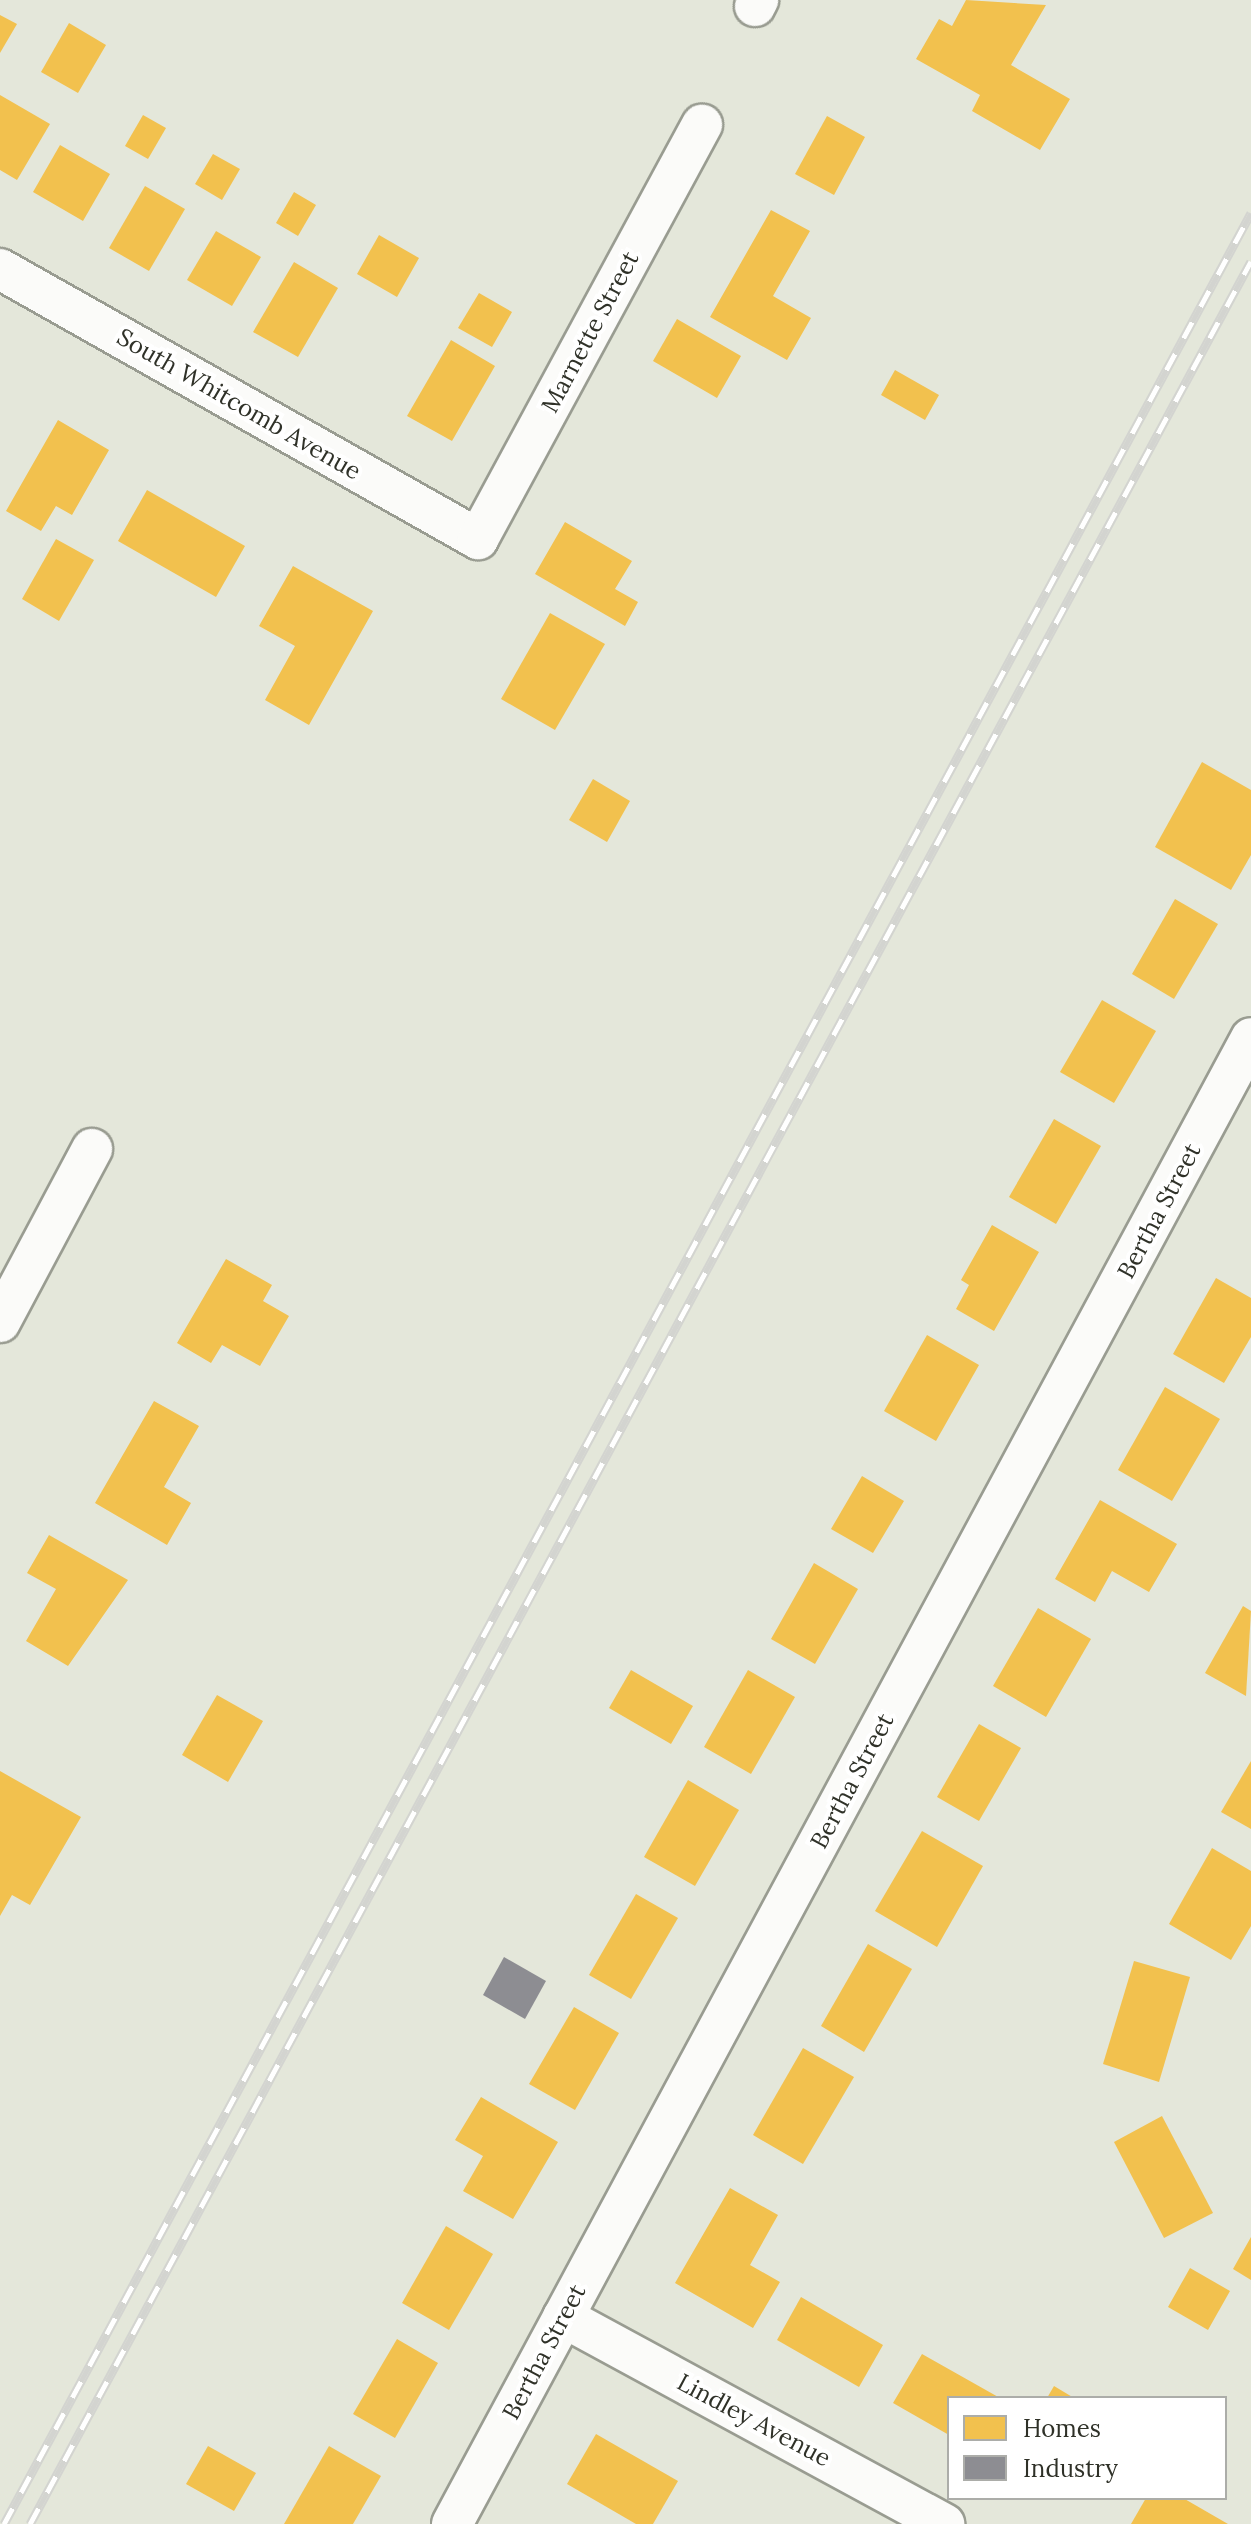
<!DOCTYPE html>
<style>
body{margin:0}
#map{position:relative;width:1251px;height:2524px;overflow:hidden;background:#e4e7da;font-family:Lora,serif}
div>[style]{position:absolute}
.homes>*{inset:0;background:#f2c14e}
.industry>*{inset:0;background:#8d8d92}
.roads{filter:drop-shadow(2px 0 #999c91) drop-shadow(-2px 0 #999c91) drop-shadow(0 2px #999c91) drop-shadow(0 -2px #999c91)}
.minor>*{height:40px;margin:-20px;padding:0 20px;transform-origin:20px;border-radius:20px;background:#fbfbf9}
.rail>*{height:9px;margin-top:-4.5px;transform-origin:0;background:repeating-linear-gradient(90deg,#fff 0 18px,#d3d4d0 0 36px);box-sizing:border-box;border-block:2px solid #d3d4d0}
span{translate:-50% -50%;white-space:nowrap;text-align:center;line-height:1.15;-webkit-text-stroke:8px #fff;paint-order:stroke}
.street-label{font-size:24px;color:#2f3128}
.legend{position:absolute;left:947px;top:2396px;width:280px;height:104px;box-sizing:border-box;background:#fff;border:2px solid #acada9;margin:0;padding:10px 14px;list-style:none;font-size:24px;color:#2f3128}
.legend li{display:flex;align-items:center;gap:16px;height:40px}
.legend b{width:40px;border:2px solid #acada9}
</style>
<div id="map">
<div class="homes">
<div style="clip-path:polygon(966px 0,1046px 5px,1011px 65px,1070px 99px,1040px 150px,972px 111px,980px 95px,916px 59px,939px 19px,952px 26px)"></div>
<div style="clip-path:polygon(0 15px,17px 24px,0 53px)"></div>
<div style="clip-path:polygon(69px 23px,106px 45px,78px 93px,41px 72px)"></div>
<div style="clip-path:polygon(0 95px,50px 124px,17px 180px,0 170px)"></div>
<div style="clip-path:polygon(143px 115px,166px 128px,148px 159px,125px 146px)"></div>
<div style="clip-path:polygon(827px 116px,865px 137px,834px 195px,795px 174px)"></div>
<div style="clip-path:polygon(60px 145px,110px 174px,83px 221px,33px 192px)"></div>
<div style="clip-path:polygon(213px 154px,240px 169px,222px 200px,195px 184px)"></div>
<div style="clip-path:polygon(145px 186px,185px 209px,149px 271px,109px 248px)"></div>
<div style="clip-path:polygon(294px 192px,316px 205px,298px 236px,276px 223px)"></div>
<div style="clip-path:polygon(771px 210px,810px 231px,773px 296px,811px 318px,787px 360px,710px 317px)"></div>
<div style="clip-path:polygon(216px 231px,261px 257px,232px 306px,187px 280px)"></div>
<div style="clip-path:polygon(379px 235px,419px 258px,397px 297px,357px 274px)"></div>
<div style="clip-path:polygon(294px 262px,338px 288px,298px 357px,253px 332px)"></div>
<div style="clip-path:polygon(479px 293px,512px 312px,492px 347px,458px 328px)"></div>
<div style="clip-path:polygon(677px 319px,741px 356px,717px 398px,653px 361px)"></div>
<div style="clip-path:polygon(451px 340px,495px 366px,452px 441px,407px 416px)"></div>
<div style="clip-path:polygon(895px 370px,939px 395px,925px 420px,881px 395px)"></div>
<div style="clip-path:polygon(58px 420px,109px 450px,72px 515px,56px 506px,41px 531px,6px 511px)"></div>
<div style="clip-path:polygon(147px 490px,245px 546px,216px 597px,118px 541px)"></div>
<div style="clip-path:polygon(565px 522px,632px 561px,615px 589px,638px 602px,625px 626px,535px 574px)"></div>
<div style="clip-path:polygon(56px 539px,94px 560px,59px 621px,22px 599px)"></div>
<div style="clip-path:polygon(293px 566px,373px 611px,309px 725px,265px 700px,295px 646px,259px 626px)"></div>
<div style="clip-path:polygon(550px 613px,605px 644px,555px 730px,501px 699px)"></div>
<div style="clip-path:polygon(1202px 762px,1251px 790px,1251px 855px,1231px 890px,1155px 847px)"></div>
<div style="clip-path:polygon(593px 779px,630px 801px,607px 842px,569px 820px)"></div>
<div style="clip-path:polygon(1175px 899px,1218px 924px,1174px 999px,1132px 974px)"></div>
<div style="clip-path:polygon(1102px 1000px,1156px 1031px,1114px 1103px,1060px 1072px)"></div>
<div style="clip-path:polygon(1054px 1119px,1101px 1146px,1056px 1224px,1009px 1197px)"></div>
<div style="clip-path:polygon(992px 1225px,1039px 1252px,994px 1331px,956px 1309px,969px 1285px,961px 1280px)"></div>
<div style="clip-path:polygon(226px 1259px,272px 1285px,263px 1301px,289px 1316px,260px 1366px,222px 1345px,211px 1363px,177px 1343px)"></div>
<div style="clip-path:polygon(1216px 1278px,1251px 1298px,1251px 1337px,1224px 1383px,1173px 1354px)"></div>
<div style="clip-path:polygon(927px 1335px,979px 1365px,936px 1441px,884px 1411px)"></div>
<div style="clip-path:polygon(1165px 1387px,1220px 1419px,1172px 1501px,1118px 1470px)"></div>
<div style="clip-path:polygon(154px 1401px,199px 1426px,164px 1487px,191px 1503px,167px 1545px,95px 1503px)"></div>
<div style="clip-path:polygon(862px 1476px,904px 1501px,873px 1553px,831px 1529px)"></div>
<div style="clip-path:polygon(1100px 1500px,1177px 1544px,1149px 1592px,1112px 1571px,1095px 1602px,1055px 1579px)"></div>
<div style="clip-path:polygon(49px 1535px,128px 1580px,68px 1666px,26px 1641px,56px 1589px,27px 1573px)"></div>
<div style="clip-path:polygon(814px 1563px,858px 1589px,815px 1664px,771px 1639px)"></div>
<div style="clip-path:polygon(1243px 1606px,1251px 1611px,1246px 1696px,1205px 1673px)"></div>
<div style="clip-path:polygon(1038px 1608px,1091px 1639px,1046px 1717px,993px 1686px)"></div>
<div style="clip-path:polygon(631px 1670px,693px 1706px,671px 1744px,609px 1708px)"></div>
<div style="clip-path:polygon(748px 1670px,795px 1697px,751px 1774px,704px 1747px)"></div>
<div style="clip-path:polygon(217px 1695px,263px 1721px,228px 1782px,182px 1755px)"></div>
<div style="clip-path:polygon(979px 1724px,1021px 1748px,979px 1821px,937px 1797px)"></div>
<div style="clip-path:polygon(1251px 1761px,1251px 1829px,1221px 1812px)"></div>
<div style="clip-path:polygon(0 1771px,81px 1817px,30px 1905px,12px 1895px,0 1916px)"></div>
<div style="clip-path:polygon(688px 1780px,739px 1810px,695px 1886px,644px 1857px)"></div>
<div style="clip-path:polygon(922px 1831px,983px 1866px,937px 1947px,875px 1911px)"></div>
<div style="clip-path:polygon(1212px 1848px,1251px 1871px,1251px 1926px,1231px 1960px,1169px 1924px)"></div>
<div style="clip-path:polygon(636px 1894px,678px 1918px,631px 1999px,589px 1975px)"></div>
<div style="clip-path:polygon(868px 1944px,912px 1969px,864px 2052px,821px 2026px)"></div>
<div style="clip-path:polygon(1134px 1961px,1190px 1977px,1159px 2082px,1103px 2064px)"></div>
<div style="clip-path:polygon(574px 2007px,619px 2033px,575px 2110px,529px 2084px)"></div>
<div style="clip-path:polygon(803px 2048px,854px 2077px,803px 2164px,753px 2135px)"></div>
<div style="clip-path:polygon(481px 2097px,558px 2142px,513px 2219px,463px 2191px,483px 2156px,455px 2140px)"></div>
<div style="clip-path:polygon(1162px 2116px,1213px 2213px,1164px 2238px,1114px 2142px)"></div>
<div style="clip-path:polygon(730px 2188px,778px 2215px,750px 2265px,780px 2282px,753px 2328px,675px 2283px)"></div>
<div style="clip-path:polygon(446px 2226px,493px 2254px,449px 2330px,402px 2303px)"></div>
<div style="clip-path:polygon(1251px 2237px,1251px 2280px,1233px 2269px)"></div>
<div style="clip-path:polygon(1190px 2268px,1230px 2291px,1208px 2330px,1168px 2307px)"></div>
<div style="clip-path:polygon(801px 2297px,883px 2345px,859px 2387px,777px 2340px)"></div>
<div style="clip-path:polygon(397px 2339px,438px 2363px,395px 2438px,353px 2414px)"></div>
<div style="clip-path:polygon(922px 2354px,1000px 2398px,949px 2398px,949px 2435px,893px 2403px)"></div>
<div style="clip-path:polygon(1054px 2386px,1074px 2398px,1047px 2398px)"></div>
<div style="clip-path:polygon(596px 2434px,678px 2481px,653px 2524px,636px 2524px,567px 2484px)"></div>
<div style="clip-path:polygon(208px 2446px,256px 2473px,234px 2511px,186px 2484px)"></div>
<div style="clip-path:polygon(329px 2446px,381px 2476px,353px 2524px,284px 2524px)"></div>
<div style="clip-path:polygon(1146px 2498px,1183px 2498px,1228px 2524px,1131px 2524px)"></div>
</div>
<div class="industry">
<div style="clip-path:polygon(504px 1957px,546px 1981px,525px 2019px,483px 1995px)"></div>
</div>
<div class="roads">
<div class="minor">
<div style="left:755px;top:6px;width:7px;rotate:-63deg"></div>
<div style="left:0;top:269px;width:549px;rotate:29.46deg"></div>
<div style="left:478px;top:539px;width:471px;rotate:-61.6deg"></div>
<div style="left:0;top:1322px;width:196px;rotate:-62deg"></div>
<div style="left:563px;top:2317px;width:434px;rotate:28.5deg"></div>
<div style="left:452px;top:2524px;width:1687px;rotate:-61.73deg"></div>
</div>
</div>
<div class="rail">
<div style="left:4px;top:2524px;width:2626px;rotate:-61.65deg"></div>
<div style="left:30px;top:2524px;width:2571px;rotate:-61.65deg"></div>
</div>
<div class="street-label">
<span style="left:590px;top:332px;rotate:-62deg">Marnette Street</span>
<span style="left:239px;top:404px;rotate:30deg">South Whitcomb Avenue</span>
<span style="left:1159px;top:1211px;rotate:-62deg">Bertha Street</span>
<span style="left:852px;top:1781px;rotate:-62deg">Bertha Street</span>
<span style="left:544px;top:2352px;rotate:-62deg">Bertha Street</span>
<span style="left:754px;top:2420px;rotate:28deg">Lindley Avenue</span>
</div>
<ul class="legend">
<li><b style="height:22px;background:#f2c14e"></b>Homes</li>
<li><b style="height:22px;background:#8d8d92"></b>Industry</li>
</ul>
</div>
